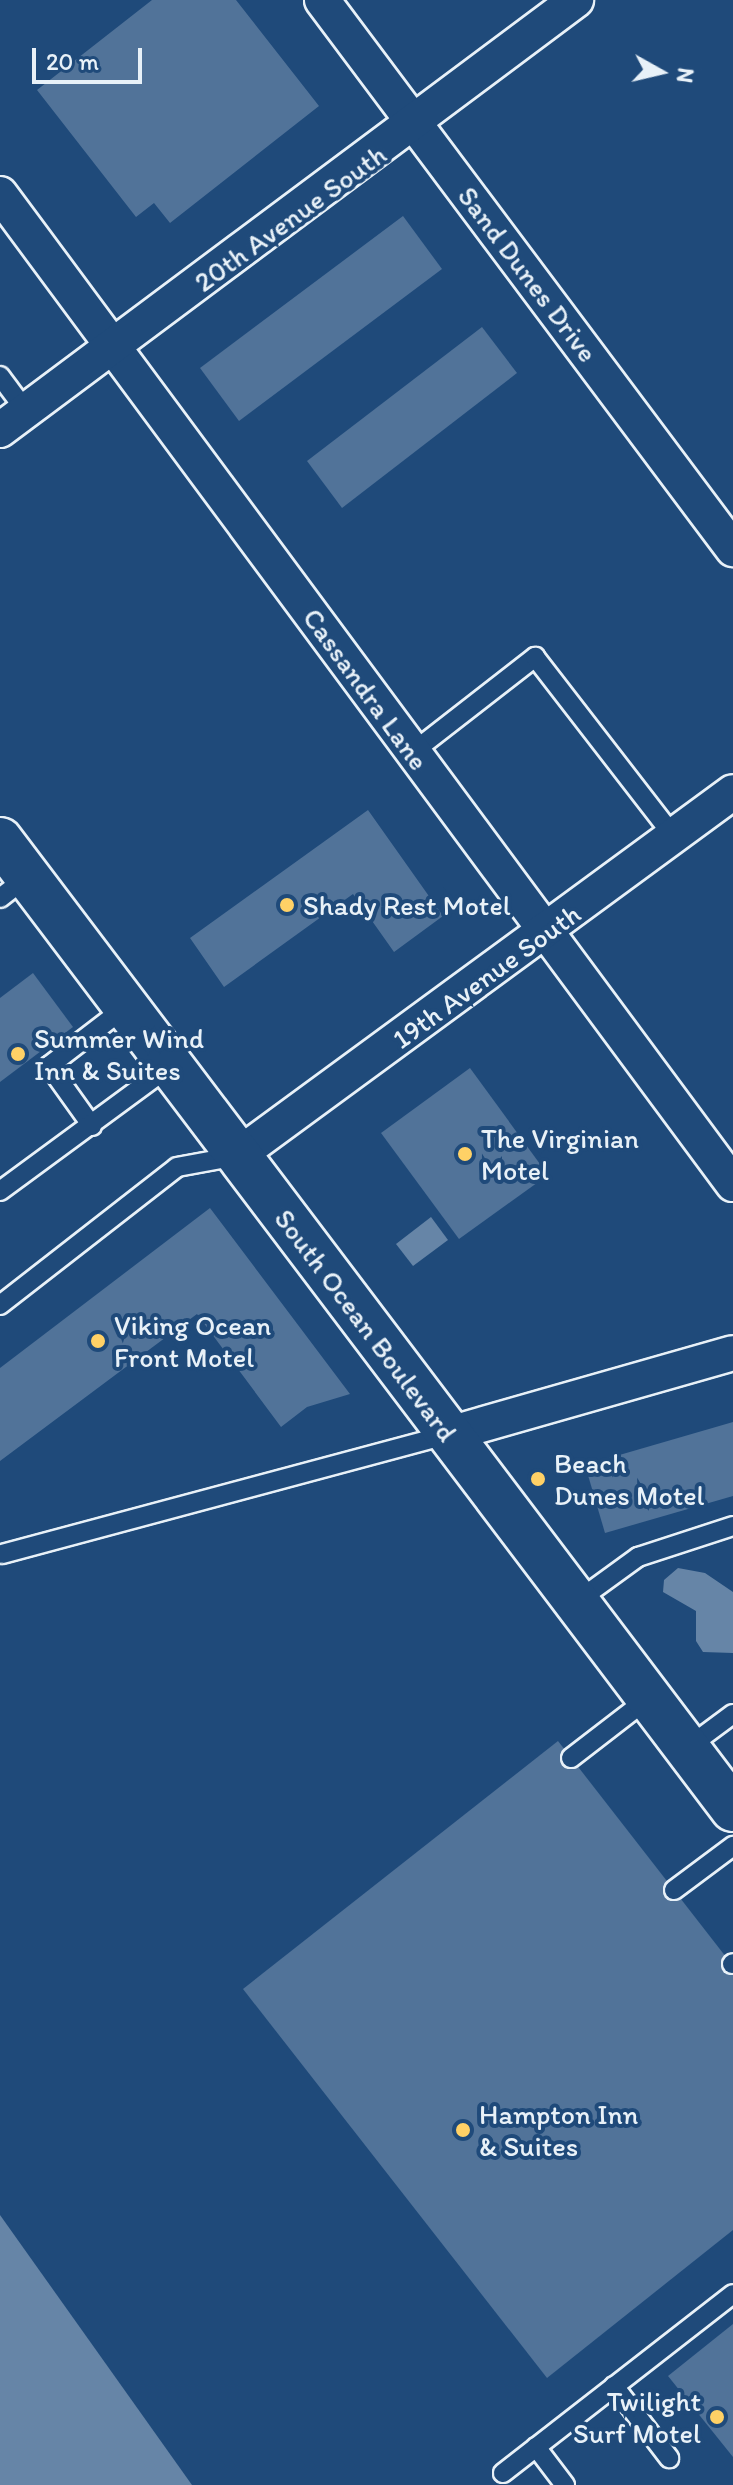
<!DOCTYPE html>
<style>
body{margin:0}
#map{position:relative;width:733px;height:2485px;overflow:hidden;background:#1f4a7a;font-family:Itim,sans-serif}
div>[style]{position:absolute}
.water>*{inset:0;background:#6685a7}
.building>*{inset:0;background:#517399}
.roads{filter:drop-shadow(2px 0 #e8f1f8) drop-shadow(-2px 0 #e8f1f8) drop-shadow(0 2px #e8f1f8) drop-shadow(0 -2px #e8f1f8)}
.service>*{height:18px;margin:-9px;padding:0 9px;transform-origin:9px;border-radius:9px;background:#1f4a7a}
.minor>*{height:34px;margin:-17px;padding:0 17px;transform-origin:17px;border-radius:17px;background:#1f4a7a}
.secondary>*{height:44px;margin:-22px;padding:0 22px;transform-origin:22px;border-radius:22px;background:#1f4a7a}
.dots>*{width:22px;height:22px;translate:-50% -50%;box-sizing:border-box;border:4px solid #1f4a7a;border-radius:50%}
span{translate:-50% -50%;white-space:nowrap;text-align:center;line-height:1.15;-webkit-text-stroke:8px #1f4a7a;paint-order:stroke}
.street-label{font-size:28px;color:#e8f1f8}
.poi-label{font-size:28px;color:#e8f1f8}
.left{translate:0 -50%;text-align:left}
.right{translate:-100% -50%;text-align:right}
.north{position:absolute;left:621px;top:32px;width:80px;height:80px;-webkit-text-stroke:6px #1f4a7a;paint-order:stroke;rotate:98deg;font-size:22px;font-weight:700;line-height:32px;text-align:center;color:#e8f1f8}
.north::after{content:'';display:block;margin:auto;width:28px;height:36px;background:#e8f1f8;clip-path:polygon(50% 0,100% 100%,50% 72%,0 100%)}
.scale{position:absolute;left:32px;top:48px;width:110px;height:36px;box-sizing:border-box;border:4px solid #e8f1f8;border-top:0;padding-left:10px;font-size:24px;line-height:28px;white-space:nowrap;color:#e8f1f8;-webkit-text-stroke:6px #1f4a7a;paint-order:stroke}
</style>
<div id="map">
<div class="water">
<div style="clip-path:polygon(431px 1217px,448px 1240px,413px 1266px,396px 1244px)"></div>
<div style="clip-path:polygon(678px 1568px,705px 1573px,733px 1592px,733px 1653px,703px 1652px,696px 1641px,696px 1611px,663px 1592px,664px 1580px)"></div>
<div style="clip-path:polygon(0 2215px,192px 2485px,0 2485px)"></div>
</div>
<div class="building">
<div style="clip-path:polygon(152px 0,236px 0,319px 106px,170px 223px,154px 203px,136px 217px,37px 90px)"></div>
<div style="clip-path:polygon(403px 216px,442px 269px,239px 421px,200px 368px)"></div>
<div style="clip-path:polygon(482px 327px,517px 373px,342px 508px,307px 461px)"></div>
<div style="clip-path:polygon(368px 810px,443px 916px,394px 952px,353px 894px,224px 987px,190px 938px)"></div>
<div style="clip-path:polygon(33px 973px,73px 1027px,0 1082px,0 998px)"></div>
<div style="clip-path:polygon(470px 1068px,548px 1175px,459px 1239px,381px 1133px)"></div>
<div style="clip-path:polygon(210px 1208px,350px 1394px,307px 1407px,281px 1427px,197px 1314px,0 1461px,0 1368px)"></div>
<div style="clip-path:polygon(733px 1422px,733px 1496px,605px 1533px,585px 1465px)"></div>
<div style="clip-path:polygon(558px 1741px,733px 1966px,733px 2230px,547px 2378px,243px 1989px)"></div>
<div style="clip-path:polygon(733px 2324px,733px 2457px,668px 2376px)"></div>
</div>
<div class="roads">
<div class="service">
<div style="left:0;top:376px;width:44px;rotate:53.4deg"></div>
<div style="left:413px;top:752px;width:155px;rotate:-37.9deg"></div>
<div style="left:535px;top:657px;width:227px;rotate:52.3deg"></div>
<div style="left:0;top:898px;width:36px;rotate:-38deg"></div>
<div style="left:92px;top:1126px;width:74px;rotate:-125.6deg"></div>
<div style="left:49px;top:1066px;width:97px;rotate:-37.5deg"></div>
<div style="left:0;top:1191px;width:211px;rotate:-36.3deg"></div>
<div style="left:0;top:1305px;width:224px;rotate:-37.9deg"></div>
<div style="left:177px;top:1167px;width:61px;rotate:-10.4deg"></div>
<div style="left:2px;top:1554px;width:463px;rotate:-15deg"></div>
<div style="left:576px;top:1602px;width:77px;rotate:-36deg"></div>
<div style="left:638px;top:1557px;width:100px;rotate:-18.1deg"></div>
<div style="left:687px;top:1748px;width:57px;rotate:-36.5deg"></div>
<div style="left:571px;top:1758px;width:98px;rotate:-37.6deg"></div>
<div style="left:674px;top:1890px;width:74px;rotate:-36.7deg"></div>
<div style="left:732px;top:1964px;width:1px;rotate:-45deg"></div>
<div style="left:614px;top:2386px;width:91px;rotate:52.6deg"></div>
<div style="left:536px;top:2447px;width:48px;rotate:52.7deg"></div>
<div style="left:503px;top:2473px;width:291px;rotate:-37.9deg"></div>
</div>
<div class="minor">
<div style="left:322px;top:0;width:686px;rotate:53.18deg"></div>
<div style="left:0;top:194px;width:1232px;rotate:53.48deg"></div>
<div style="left:0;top:430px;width:719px;rotate:-36.74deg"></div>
<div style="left:237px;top:1156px;width:615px;rotate:-36.27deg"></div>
<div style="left:449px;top:1434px;width:295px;rotate:-15.9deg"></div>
</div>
<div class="secondary">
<div style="left:0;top:840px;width:1215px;rotate:52.89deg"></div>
</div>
</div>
<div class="dots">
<div style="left:287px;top:905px;background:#ffd166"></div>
<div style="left:18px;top:1054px;background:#ffd166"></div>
<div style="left:465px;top:1154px;background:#ffd166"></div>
<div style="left:98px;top:1341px;background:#ffd166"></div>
<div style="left:538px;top:1479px;background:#ffd166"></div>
<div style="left:463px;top:2130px;background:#ffd166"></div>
<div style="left:717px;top:2417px;background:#ffd166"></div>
</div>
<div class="street-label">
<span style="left:290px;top:218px;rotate:-36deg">20th Avenue South</span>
<span style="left:528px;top:274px;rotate:53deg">Sand Dunes Drive</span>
<span style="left:366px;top:689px;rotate:54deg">Cassandra Lane</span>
<span style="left:486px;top:976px;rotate:-36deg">19th Avenue South</span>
<span style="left:366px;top:1325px;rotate:53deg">South Ocean Boulevard</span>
</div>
<div class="poi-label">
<span class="left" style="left:303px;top:905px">Shady Rest Motel</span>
<span class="left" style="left:34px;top:1054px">Summer Wind<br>Inn &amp; Suites</span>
<span class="left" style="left:481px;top:1154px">The Virginian<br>Motel</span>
<span class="left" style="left:114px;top:1341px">Viking Ocean<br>Front Motel</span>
<span class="left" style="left:554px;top:1479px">Beach<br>Dunes Motel</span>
<span class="left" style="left:479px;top:2130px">Hampton Inn<br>&amp; Suites</span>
<span class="right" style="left:701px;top:2417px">Twilight<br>Surf Motel</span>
</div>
<div class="north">N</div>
<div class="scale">20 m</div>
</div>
